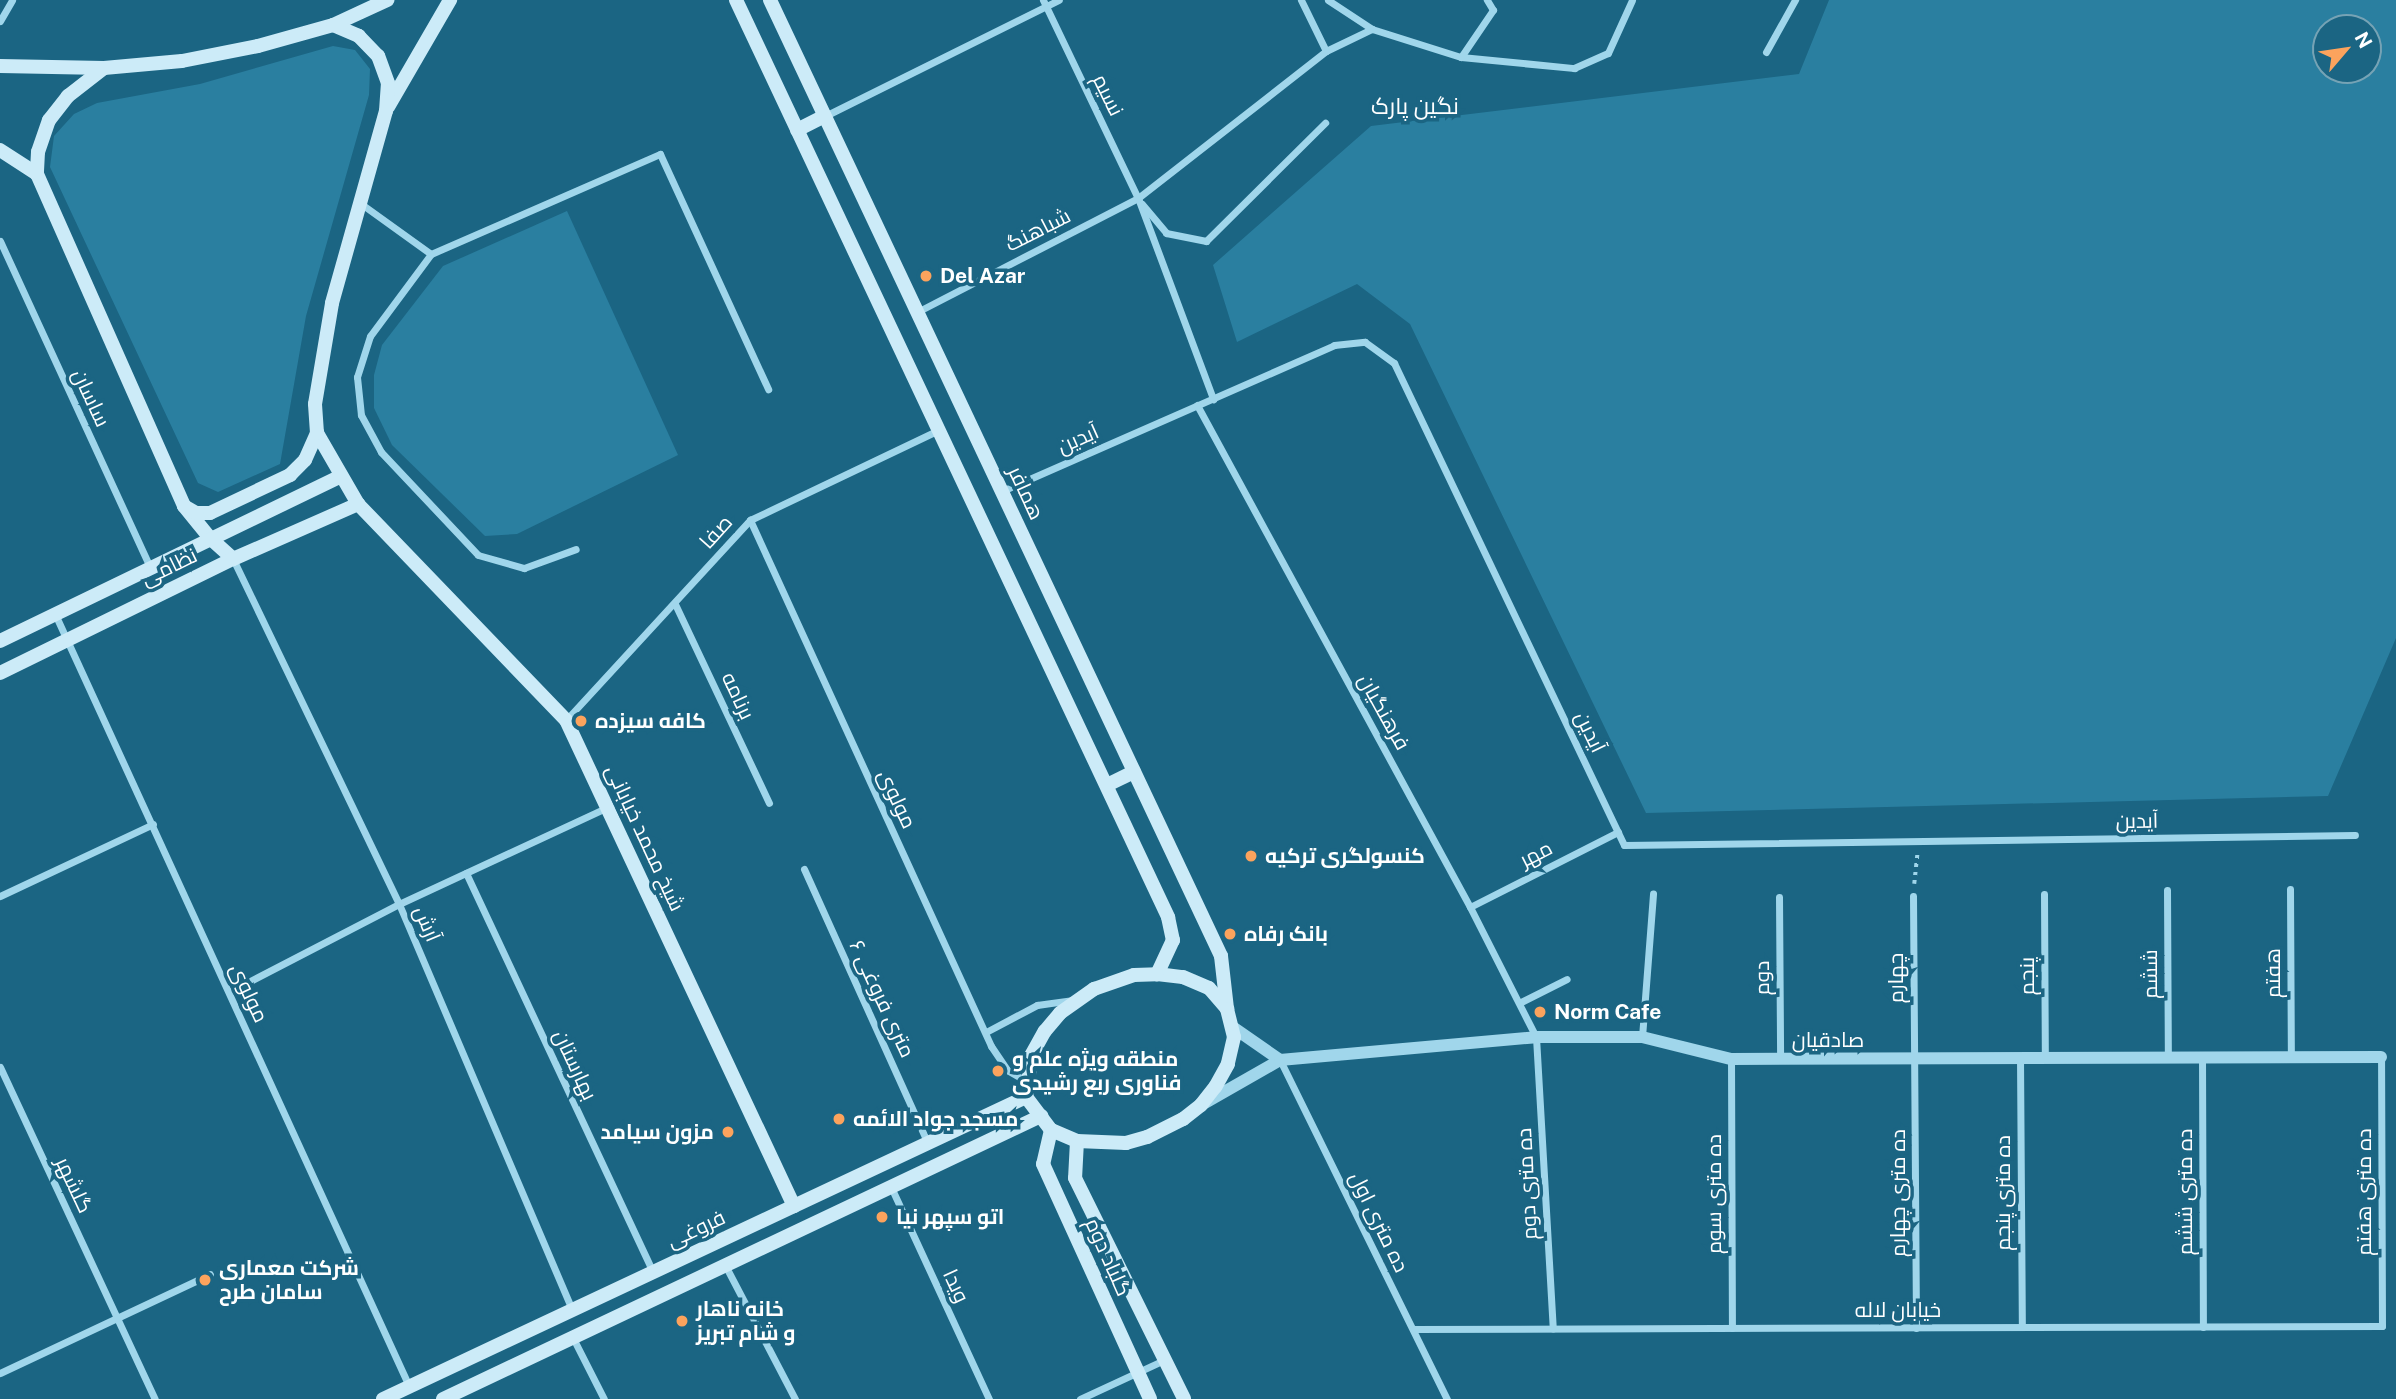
<!DOCTYPE html>
<meta charset="utf-8">
<style>
body{margin:0}
#map{position:relative;width:2396px;height:1399px;overflow:hidden;background:#1b6583;font-family:"Public Sans",Cairo,sans-serif}
div>[style]{position:absolute}
.green>*{inset:0;background:#2a7fa0}
.path>*{height:3.5px;margin-top:-1.75px;transform-origin:0;background:repeating-linear-gradient(90deg,#a0d6eb 0 3.5px,transparent 0 8.5px)}
.minor>*{height:7px;margin:-3.5px;padding:0 3.5px;transform-origin:3.5px;border-radius:3.5px;background:#a0d6eb}
.tertiary>*{height:12px;margin:-6px;padding:0 6px;transform-origin:6px;border-radius:6px;background:#a0d6eb}
.secondary>*{height:14px;margin:-7px;padding:0 7px;transform-origin:7px;border-radius:7px;background:#ccebf8}
.dots>*{width:19px;height:19px;translate:-50% -50%;box-sizing:border-box;border:4px solid #1b6583;border-radius:50%}
span{translate:-50% -50%;white-space:nowrap;text-align:center;line-height:1.15;-webkit-text-stroke:7px #1b6583;paint-order:stroke}
.street-label{font-size:21px;color:#fff}
.poi-label{font-size:21px;color:#fff;font-weight:700}
.left{translate:0 -50%;text-align:left}
.right{translate:-100% -50%;text-align:right}
.neighbourhood-label{font-size:23px;color:#fff}
.north{position:absolute;left:2312px;top:14px;width:70px;height:70px;box-sizing:border-box;background:#1b6583;border:2px solid #76a3b5;border-radius:50%;rotate:61deg;font-size:19px;font-weight:700;line-height:28px;text-align:center;color:#fff}
.north::after{content:'';display:block;margin:auto;width:24px;height:32px;background:#fca35d;clip-path:polygon(50% 0,100% 100%,50% 72%,0 100%)}
</style>
<div id="map">
<div class="green">
<div style="clip-path:polygon(evenodd,1829px 0,2396px 0,2396px 638px,2328px 796px,1646px 813px,1410px 324px,1357px 284px,1237px 342px,1213px 265px,1371px 126px,1799px 74px,1829px 0,2326px 28px,2368px 28px,2368px 70px,2326px 70px,2326px 28px)"></div>
<div style="clip-path:polygon(333px 46px,355px 50px,370px 69px,369px 95px,306px 316px,280px 464px,218px 492px,198px 483px,50px 167px,54px 136px,74px 114px,97px 103px,200px 84px)"></div>
<div style="clip-path:polygon(567px 211px,678px 455px,517px 534px,485px 536px,392px 445px,374px 408px,374px 375px,382px 345px,443px 266px)"></div>
</div>
<div class="path">
<div style="left:1914px;top:884px;width:31px;rotate:-84deg"></div>
</div>
<div class="minor">
<div style="left:1043px;top:0;width:220px;rotate:64.4deg"></div>
<div style="left:1138px;top:198px;width:215px;rotate:69.5deg"></div>
<div style="left:1301px;top:0;width:57px;rotate:63.9deg"></div>
<div style="left:1328px;top:0;width:53px;rotate:33.4deg"></div>
<div style="left:1372px;top:29px;width:93px;rotate:17.5deg"></div>
<div style="left:1461px;top:57px;width:114px;rotate:5.6deg"></div>
<div style="left:1574px;top:68px;width:37px;rotate:-24deg"></div>
<div style="left:1608px;top:53px;width:58px;rotate:-65.6deg"></div>
<div style="left:0;top:21px;width:24px;rotate:-60deg"></div>
<div style="left:1766px;top:52px;width:60px;rotate:-60.9deg"></div>
<div style="left:1461px;top:57px;width:57px;rotate:-55.8deg"></div>
<div style="left:1493px;top:10px;width:12px;rotate:-121deg"></div>
<div style="left:825px;top:116px;width:261px;rotate:-26.4deg"></div>
<div style="left:360px;top:203px;width:87px;rotate:35.7deg"></div>
<div style="left:431px;top:254px;width:102px;rotate:126.6deg"></div>
<div style="left:370px;top:336px;width:43px;rotate:107.6deg"></div>
<div style="left:357px;top:377px;width:38px;rotate:84deg"></div>
<div style="left:361px;top:415px;width:42px;rotate:61.6deg"></div>
<div style="left:381px;top:452px;width:141px;rotate:46.7deg"></div>
<div style="left:478px;top:555px;width:48px;rotate:15.8deg"></div>
<div style="left:524px;top:568px;width:55px;rotate:-20.1deg"></div>
<div style="left:1142px;top:204px;width:38px;rotate:50deg"></div>
<div style="left:1166px;top:233px;width:41px;rotate:11.3deg"></div>
<div style="left:1206px;top:241px;width:168px;rotate:-44.8deg"></div>
<div style="left:0;top:241px;width:361px;rotate:65.3deg"></div>
<div style="left:431px;top:254px;width:250px;rotate:-23.6deg"></div>
<div style="left:660px;top:154px;width:259px;rotate:65.3deg"></div>
<div style="left:917px;top:312px;width:249px;rotate:-27.3deg"></div>
<div style="left:1138px;top:198px;width:239px;rotate:-38deg"></div>
<div style="left:1326px;top:51px;width:51px;rotate:-25.6deg"></div>
<div style="left:1197px;top:405px;width:571px;rotate:61.46deg"></div>
<div style="left:1470px;top:907px;width:146px;rotate:63.1deg"></div>
<div style="left:1536px;top:1037px;width:292px;rotate:86.7deg"></div>
<div style="left:1002px;top:491px;width:363px;rotate:-23.7deg"></div>
<div style="left:1334px;top:345px;width:31px;rotate:-6deg"></div>
<div style="left:1365px;top:342px;width:36px;rotate:36deg"></div>
<div style="left:1394px;top:363px;width:534px;rotate:64.49deg"></div>
<div style="left:1624px;top:845px;width:731px;rotate:-0.78deg"></div>
<div style="left:750px;top:520px;width:579px;rotate:65.38deg"></div>
<div style="left:991px;top:1046px;width:29px;rotate:56deg"></div>
<div style="left:1007px;top:1070px;width:22px;rotate:30deg"></div>
<div style="left:233px;top:559px;width:383px;rotate:64.3deg"></div>
<div style="left:399px;top:904px;width:441px;rotate:66.9deg"></div>
<div style="left:675px;top:604px;width:220px;rotate:64.7deg"></div>
<div style="left:55px;top:614px;width:849px;rotate:65.37deg"></div>
<div style="left:566px;top:720px;width:272px;rotate:-47.4deg"></div>
<div style="left:750px;top:520px;width:209px;rotate:-25.5deg"></div>
<div style="left:804px;top:869px;width:301px;rotate:65.7deg"></div>
<div style="left:466px;top:873px;width:441px;rotate:64.9deg"></div>
<div style="left:2290px;top:889px;width:168px;rotate:89.7deg"></div>
<div style="left:2167px;top:890px;width:168px;rotate:89.7deg"></div>
<div style="left:2044px;top:894px;width:164px;rotate:89.7deg"></div>
<div style="left:0;top:896px;width:169px;rotate:-25.2deg"></div>
<div style="left:1913px;top:896px;width:432px;rotate:89.6deg"></div>
<div style="left:1779px;top:897px;width:162px;rotate:89.6deg"></div>
<div style="left:1470px;top:907px;width:166px;rotate:-26.9deg"></div>
<div style="left:229px;top:992px;width:191px;rotate:-27.4deg"></div>
<div style="left:399px;top:904px;width:230px;rotate:-24.9deg"></div>
<div style="left:1521px;top:1002px;width:51px;rotate:-26.6deg"></div>
<div style="left:986px;top:1032px;width:58px;rotate:-27.9deg"></div>
<div style="left:1037px;top:1005px;width:35px;rotate:-8deg"></div>
<div style="left:1642px;top:1037px;width:144px;rotate:-85.6deg"></div>
<div style="left:2020px;top:1058px;width:269px;rotate:89.6deg"></div>
<div style="left:2202px;top:1058px;width:269px;rotate:89.8deg"></div>
<div style="left:1731px;top:1059px;width:269px;rotate:89.8deg"></div>
<div style="left:1280px;top:1060px;width:378px;rotate:63.8deg"></div>
<div style="left:0;top:1067px;width:366px;rotate:65deg"></div>
<div style="left:891px;top:1187px;width:234px;rotate:65.2deg"></div>
<div style="left:725px;top:1265px;width:151px;rotate:62.4deg"></div>
<div style="left:1413px;top:1329px;width:969px;rotate:-0.18deg"></div>
<div style="left:2382px;top:1326px;width:269px;rotate:-90.2deg"></div>
<div style="left:573px;top:1338px;width:68px;rotate:63.1deg"></div>
<div style="left:0;top:1373px;width:232px;rotate:-25.2deg"></div>
<div style="left:1080px;top:1399px;width:93px;rotate:-24.9deg"></div>
</div>
<div class="tertiary">
<div style="left:1234px;top:1028px;width:56px;rotate:34.8deg"></div>
<div style="left:1203px;top:1104px;width:89px;rotate:-29.7deg"></div>
<div style="left:1280px;top:1060px;width:257px;rotate:-5.1deg"></div>
<div style="left:1536px;top:1037px;width:106px"></div>
<div style="left:1642px;top:1037px;width:92px;rotate:13.9deg"></div>
<div style="left:1731px;top:1059px;width:650px;rotate:-0.18deg"></div>
</div>
<div class="secondary">
<div style="left:736px;top:0;width:1014px;rotate:64.77deg"></div>
<div style="left:1168px;top:917px;width:24px;rotate:78deg"></div>
<div style="left:1173px;top:940px;width:38px;rotate:115deg"></div>
<div style="left:770px;top:0;width:1057px;rotate:64.74deg"></div>
<div style="left:1221px;top:956px;width:53px;rotate:83.5deg"></div>
<div style="left:0;top:66px;width:104px;rotate:1.1deg"></div>
<div style="left:104px;top:68px;width:78px;rotate:-5.1deg"></div>
<div style="left:182px;top:61px;width:77px;rotate:-11.2deg"></div>
<div style="left:258px;top:46px;width:78px;rotate:-15.6deg"></div>
<div style="left:333px;top:25px;width:60px;rotate:-24.8deg"></div>
<div style="left:104px;top:68px;width:46px;rotate:142.1deg"></div>
<div style="left:68px;top:96px;width:31px;rotate:128deg"></div>
<div style="left:49px;top:120px;width:34px;rotate:109deg"></div>
<div style="left:38px;top:152px;width:22px;rotate:93deg"></div>
<div style="left:37px;top:174px;width:363px;rotate:66.1deg"></div>
<div style="left:184px;top:506px;width:41px;rotate:50.9deg"></div>
<div style="left:210px;top:538px;width:31px;rotate:42deg"></div>
<div style="left:388px;top:107px;width:124px;rotate:-59.9deg"></div>
<div style="left:797px;top:130px;width:31px;rotate:-27deg"></div>
<div style="left:0;top:150px;width:44px;rotate:33deg"></div>
<div style="left:317px;top:433px;width:82px;rotate:60deg"></div>
<div style="left:358px;top:504px;width:300px;rotate:46.1deg"></div>
<div style="left:566px;top:720px;width:537px;rotate:64.87deg"></div>
<div style="left:184px;top:506px;width:14px;rotate:30deg"></div>
<div style="left:196px;top:513px;width:14px"></div>
<div style="left:210px;top:513px;width:89px;rotate:-25.4deg"></div>
<div style="left:290px;top:475px;width:21px;rotate:-45deg"></div>
<div style="left:305px;top:460px;width:30px;rotate:-66deg"></div>
<div style="left:317px;top:433px;width:29px;rotate:-94deg"></div>
<div style="left:315px;top:404px;width:102px;rotate:-80.4deg"></div>
<div style="left:332px;top:303px;width:199px;rotate:-74.3deg"></div>
<div style="left:386px;top:111px;width:28px;rotate:-86deg"></div>
<div style="left:388px;top:83px;width:29px;rotate:-110deg"></div>
<div style="left:378px;top:56px;width:28px;rotate:-134deg"></div>
<div style="left:359px;top:36px;width:28px;rotate:-157deg"></div>
<div style="left:0;top:641px;width:377px;rotate:-25.8deg"></div>
<div style="left:0;top:673px;width:259px;rotate:-26.1deg"></div>
<div style="left:233px;top:559px;width:137px;rotate:-23.7deg"></div>
<div style="left:1107px;top:785px;width:30px;rotate:-26deg"></div>
<div style="left:1157px;top:974px;width:26px;rotate:7deg"></div>
<div style="left:1183px;top:977px;width:28px;rotate:23deg"></div>
<div style="left:1209px;top:988px;width:28px;rotate:49deg"></div>
<div style="left:1227px;top:1009px;width:29px;rotate:76deg"></div>
<div style="left:1234px;top:1037px;width:28px;rotate:103deg"></div>
<div style="left:1228px;top:1064px;width:26px;rotate:119deg"></div>
<div style="left:1215px;top:1087px;width:23px;rotate:128deg"></div>
<div style="left:1201px;top:1105px;width:23px;rotate:142deg"></div>
<div style="left:1183px;top:1119px;width:40px;rotate:153.4deg"></div>
<div style="left:1147px;top:1137px;width:22px;rotate:164deg"></div>
<div style="left:1126px;top:1143px;width:49px;rotate:-177.7deg"></div>
<div style="left:1077px;top:1141px;width:28px;rotate:-157deg"></div>
<div style="left:1051px;top:1130px;width:41px;rotate:-127.1deg"></div>
<div style="left:1026px;top:1097px;width:43px;rotate:-82.1deg"></div>
<div style="left:1032px;top:1054px;width:26px;rotate:-61deg"></div>
<div style="left:1045px;top:1031px;width:23px;rotate:-50deg"></div>
<div style="left:1060px;top:1013px;width:42px;rotate:-35.2deg"></div>
<div style="left:1094px;top:989px;width:42px;rotate:-19.3deg"></div>
<div style="left:1134px;top:975px;width:23px;rotate:-2deg"></div>
<div style="left:1051px;top:1130px;width:35px;rotate:103deg"></div>
<div style="left:1043px;top:1164px;width:258px;rotate:65.5deg"></div>
<div style="left:1077px;top:1141px;width:37px;rotate:93deg"></div>
<div style="left:1075px;top:1178px;width:246px;rotate:63.7deg"></div>
<div style="left:383px;top:1399px;width:710px;rotate:-25.16deg"></div>
<div style="left:443px;top:1399px;width:662px;rotate:-25.33deg"></div>
</div>
<div class="dots">
<div style="left:926px;top:276px;background:#fca35d"></div>
<div style="left:581px;top:721px;background:#fca35d"></div>
<div style="left:1251px;top:856px;background:#fca35d"></div>
<div style="left:1230px;top:934px;background:#fca35d"></div>
<div style="left:1540px;top:1012px;background:#fca35d"></div>
<div style="left:998px;top:1071px;background:#fca35d"></div>
<div style="left:839px;top:1119px;background:#fca35d"></div>
<div style="left:728px;top:1132px;background:#fca35d"></div>
<div style="left:882px;top:1217px;background:#fca35d"></div>
<div style="left:205px;top:1280px;background:#fca35d"></div>
<div style="left:682px;top:1321px;background:#fca35d"></div>
</div>
<div class="street-label">
<span style="left:1108px;top:95px;rotate:64deg">نسیم</span>
<span style="left:1038px;top:230px;rotate:-27deg">شباهنگ</span>
<span style="left:91px;top:398px;rotate:65deg">ساسان</span>
<span style="left:1078px;top:439px;rotate:-24deg">آیدین</span>
<span style="left:1026px;top:493px;rotate:65deg">همافر</span>
<span style="left:716px;top:532px;rotate:-48deg">صفا</span>
<span style="left:169px;top:567px;rotate:-26deg">نظامی</span>
<span style="left:738px;top:696px;rotate:65deg">برنامه</span>
<span style="left:1384px;top:712px;rotate:61deg">فرهنگیان</span>
<span style="left:1590px;top:732px;rotate:64deg">آیدین</span>
<span style="left:897px;top:799px;rotate:65deg">مولوی</span>
<span style="left:2137px;top:821px;rotate:-1deg">آیدین</span>
<span style="left:645px;top:838px;rotate:65deg">شیخ محمد خیابانی</span>
<span style="left:1536px;top:854px;rotate:-27deg">مهر</span>
<span style="left:427px;top:924px;rotate:67deg">آرش</span>
<span style="left:2273px;top:973px;rotate:-90deg">هفتم</span>
<span style="left:2150px;top:974px;rotate:-90deg">ششم</span>
<span style="left:2027px;top:976px;rotate:-90deg">پنجم</span>
<span style="left:1762px;top:978px;rotate:-90deg">دوم</span>
<span style="left:1896px;top:978px;rotate:-90deg">چهارم</span>
<span style="left:249px;top:993px;rotate:65deg">مولوی</span>
<span style="left:882px;top:999px;rotate:65deg">۶ متری فروغی</span>
<span style="left:1828px;top:1040px">صادقیان</span>
<span style="left:575px;top:1065px;rotate:65deg">بهارستان</span>
<span style="left:1527px;top:1184px;rotate:-93deg">ده متری دوم</span>
<span style="left:74px;top:1185px;rotate:65deg">گلشهر</span>
<span style="left:2185px;top:1192px;rotate:-90deg">ده متری ششم</span>
<span style="left:2364px;top:1192px;rotate:-90deg">ده متری هفتم</span>
<span style="left:1898px;top:1193px;rotate:-90deg">ده متری چهارم</span>
<span style="left:2003px;top:1193px;rotate:-90deg">ده متری پنجم</span>
<span style="left:1714px;top:1194px;rotate:-90deg">ده متری سوم</span>
<span style="left:1379px;top:1222px;rotate:64deg">ده متری اول</span>
<span style="left:696px;top:1229px;rotate:-25deg">فروغى</span>
<span style="left:1108px;top:1257px;rotate:66deg">گلباد دوم</span>
<span style="left:956px;top:1286px;rotate:65deg">ویدا</span>
<span style="left:1898px;top:1310px">خیابان لاله</span>
</div>
<div class="poi-label">
<span class="left" style="left:940px;top:276px">Del Azar</span>
<span class="left" style="left:595px;top:721px">کافه سیزده</span>
<span class="left" style="left:1265px;top:856px">کنسولگری ترکیه</span>
<span class="left" style="left:1244px;top:934px">بانک رفاه</span>
<span class="left" style="left:1554px;top:1012px">Norm Cafe</span>
<span class="left" style="left:1012px;top:1071px">منطقه ویژه علم و<br>فناوری ربع رشیدی</span>
<span class="left" style="left:853px;top:1119px">مسجد جواد الائمه</span>
<span class="right" style="left:714px;top:1132px">مزون سیامد</span>
<span class="left" style="left:896px;top:1217px">اتو سپهر نیا</span>
<span class="left" style="left:219px;top:1280px">شرکت معماری<br>سامان طرح</span>
<span class="left" style="left:696px;top:1321px">خانه ناهار<br>و شام تبریز</span>
</div>
<div class="neighbourhood-label">
<span style="left:1415px;top:106px">نگین پارک</span>
</div>
<div class="north">N</div>
</div>
